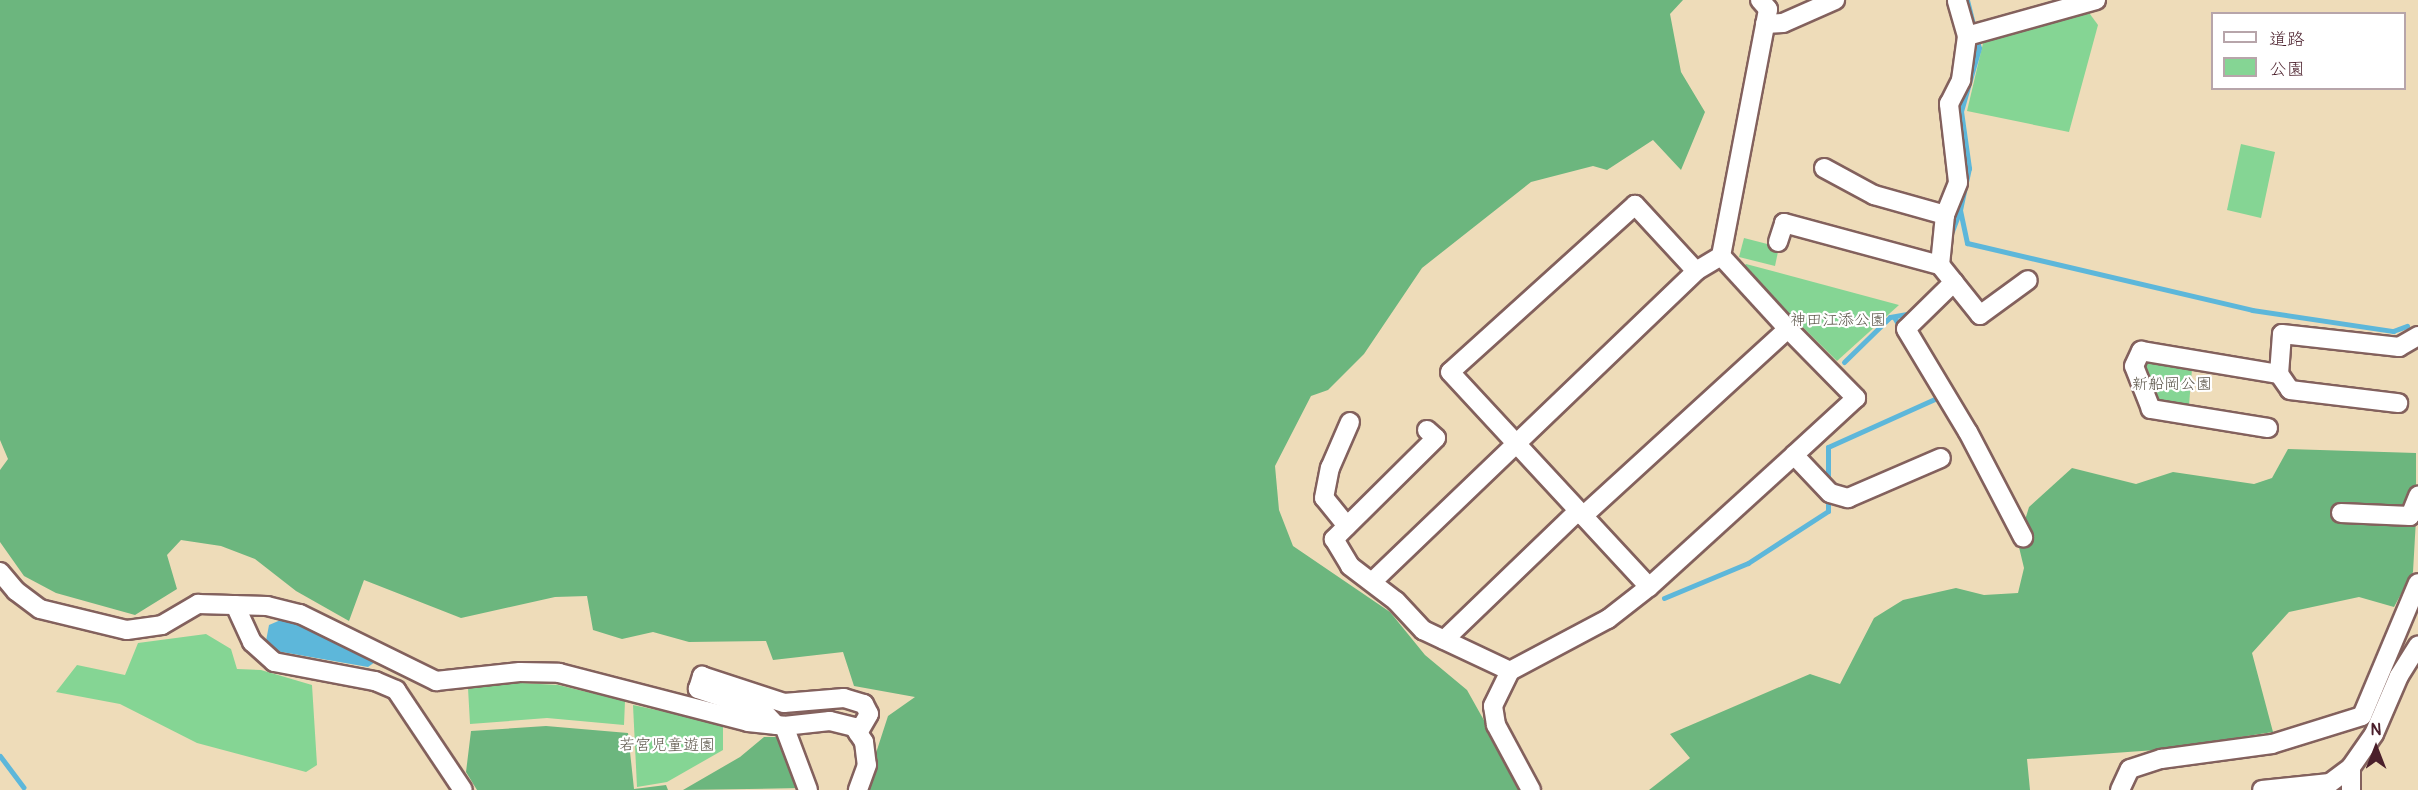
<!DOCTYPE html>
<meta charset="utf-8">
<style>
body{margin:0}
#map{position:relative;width:2418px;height:790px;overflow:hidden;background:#eedcb9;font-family:Pangolin,"Klee One",sans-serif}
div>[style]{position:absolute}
.green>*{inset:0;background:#85d594}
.forest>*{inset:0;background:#6cb67e}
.water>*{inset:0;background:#5db7da}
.stream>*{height:5px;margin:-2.5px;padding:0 2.5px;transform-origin:2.5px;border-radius:2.5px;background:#5db7da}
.roads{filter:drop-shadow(2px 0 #83615d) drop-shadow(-2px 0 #83615d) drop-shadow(0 2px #83615d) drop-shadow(0 -2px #83615d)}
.street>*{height:18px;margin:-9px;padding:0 9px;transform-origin:9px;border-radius:9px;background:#fff}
span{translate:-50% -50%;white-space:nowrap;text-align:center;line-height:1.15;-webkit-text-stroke:4.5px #fff;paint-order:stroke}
.park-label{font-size:16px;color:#5c564a}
.legend{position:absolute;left:2211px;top:12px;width:195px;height:78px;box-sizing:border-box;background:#fff;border:2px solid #b7a5aa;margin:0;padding:8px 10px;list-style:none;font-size:18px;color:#4a1f2b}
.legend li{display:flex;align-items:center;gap:12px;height:30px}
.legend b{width:30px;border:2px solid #b7a5aa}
.north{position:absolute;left:2346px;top:718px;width:60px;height:60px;-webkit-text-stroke:4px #fff;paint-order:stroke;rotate:0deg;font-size:16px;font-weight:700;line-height:24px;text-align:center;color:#4a1f2b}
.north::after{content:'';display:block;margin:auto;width:21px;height:27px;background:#4a1f2b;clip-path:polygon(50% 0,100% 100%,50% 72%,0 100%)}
</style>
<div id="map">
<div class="green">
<div style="clip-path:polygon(2087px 10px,2098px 25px,2069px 132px,1967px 111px,1984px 39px)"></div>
<div style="clip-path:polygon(2241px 144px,2275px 152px,2261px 218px,2227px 210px)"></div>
<div style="clip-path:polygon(1744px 238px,1779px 247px,1775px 266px,1739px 257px)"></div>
<div style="clip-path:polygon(1746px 264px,1899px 305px,1837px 361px,1743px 268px)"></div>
<div style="clip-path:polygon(2146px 361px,2192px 369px,2189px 405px,2154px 400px,2144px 374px)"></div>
<div style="clip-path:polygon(206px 634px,231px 649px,237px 669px,261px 670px,312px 685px,317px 765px,306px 772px,197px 743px,120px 704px,56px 692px,77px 665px,125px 675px,138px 643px)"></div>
<div style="clip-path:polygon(505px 682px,558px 685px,625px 701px,624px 725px,547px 718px,470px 724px,468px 688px)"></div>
<div style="clip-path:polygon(633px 705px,723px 724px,723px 750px,667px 782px,637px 787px)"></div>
</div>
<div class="forest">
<div style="clip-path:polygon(0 0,1683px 0,1670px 14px,1681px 72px,1705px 112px,1681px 170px,1653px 140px,1607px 170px,1593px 166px,1531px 182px,1422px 268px,1364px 354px,1328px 390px,1311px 396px,1275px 466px,1279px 510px,1293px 546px,1390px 612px,1425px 655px,1467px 690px,1523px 790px,864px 790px,888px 716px,915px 697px,854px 686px,843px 652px,773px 660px,766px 641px,689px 642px,653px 632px,622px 639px,593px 630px,587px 596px,555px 597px,461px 618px,364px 580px,349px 621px,296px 591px,255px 559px,221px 546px,181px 540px,167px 555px,177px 589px,135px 615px,56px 593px,24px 576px,0 542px,0 470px,8px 459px,0 440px)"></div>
<div style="clip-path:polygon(2288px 449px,2416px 453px,2416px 519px,2413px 572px,2394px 607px,2359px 597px,2289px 612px,2252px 653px,2273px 732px,2156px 750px,2027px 759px,2030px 790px,1649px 790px,1690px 758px,1670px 734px,1810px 674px,1840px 684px,1874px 618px,1903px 600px,1956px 588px,1984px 595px,2018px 593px,2024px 568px,2018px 543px,2029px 507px,2072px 468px,2136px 484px,2173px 472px,2254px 484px,2272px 478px)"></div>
<div style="clip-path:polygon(546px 726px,628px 733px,634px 789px,666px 785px,668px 790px,477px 790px,466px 772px,471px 731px)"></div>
<div style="clip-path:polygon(764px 737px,778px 737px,801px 788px,683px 790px,740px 757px)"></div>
</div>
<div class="water">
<div style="clip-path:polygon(283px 619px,303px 625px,375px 662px,368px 667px,276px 651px,266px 641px,269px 625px)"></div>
</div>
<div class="stream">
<div style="left:1967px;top:0;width:49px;rotate:76deg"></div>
<div style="left:1979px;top:48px;width:66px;rotate:105.9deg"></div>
<div style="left:1961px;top:111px;width:58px;rotate:82deg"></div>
<div style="left:1969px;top:168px;width:43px;rotate:102.1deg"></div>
<div style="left:1960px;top:210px;width:34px;rotate:78deg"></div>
<div style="left:1967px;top:243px;width:293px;rotate:13.2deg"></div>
<div style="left:2252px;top:310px;width:143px;rotate:8.5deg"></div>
<div style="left:2393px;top:331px;width:15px;rotate:-20deg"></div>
<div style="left:1952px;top:231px;width:22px;rotate:-69deg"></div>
<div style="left:1894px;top:317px;width:14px;rotate:60deg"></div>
<div style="left:1844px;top:362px;width:64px;rotate:-44.4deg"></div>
<div style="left:1890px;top:317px;width:23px;rotate:-10deg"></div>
<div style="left:1828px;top:483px;width:36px;rotate:-90deg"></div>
<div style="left:1828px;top:447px;width:120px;rotate:-24.2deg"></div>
<div style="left:1937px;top:398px;width:5px;rotate:-112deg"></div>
<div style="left:1664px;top:598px;width:91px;rotate:-22.6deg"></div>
<div style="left:1748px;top:563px;width:95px;rotate:-33deg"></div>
<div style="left:1828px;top:511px;width:15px;rotate:-90deg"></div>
<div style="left:0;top:756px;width:39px;rotate:53deg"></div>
</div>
<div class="roads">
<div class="street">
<div style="left:1765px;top:24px;width:18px;rotate:-3deg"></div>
<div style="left:1783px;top:23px;width:57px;rotate:-23.9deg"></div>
<div style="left:1967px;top:36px;width:134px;rotate:-15.6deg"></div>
<div style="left:1824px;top:168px;width:57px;rotate:28.4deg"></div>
<div style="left:1874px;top:195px;width:74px;rotate:15.7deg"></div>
<div style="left:1778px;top:242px;width:20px;rotate:-72deg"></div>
<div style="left:1784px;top:223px;width:162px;rotate:15.1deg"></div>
<div style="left:1940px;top:265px;width:64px;rotate:51.3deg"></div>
<div style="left:1980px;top:315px;width:59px;rotate:-36.1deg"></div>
<div style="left:1721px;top:256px;width:251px;rotate:-79.2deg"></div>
<div style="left:1768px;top:9px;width:12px;rotate:-132deg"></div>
<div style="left:1940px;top:265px;width:50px;rotate:-84.3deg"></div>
<div style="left:1945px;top:215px;width:35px;rotate:-68deg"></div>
<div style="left:1958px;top:182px;width:79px;rotate:-96.6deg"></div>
<div style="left:1949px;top:104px;width:27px;rotate:-63deg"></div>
<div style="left:1961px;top:80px;width:44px;rotate:-82.2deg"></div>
<div style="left:1967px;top:36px;width:37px;rotate:-106deg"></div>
<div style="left:1696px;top:271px;width:90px;rotate:-132.7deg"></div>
<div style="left:1635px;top:205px;width:249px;rotate:137.9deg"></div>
<div style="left:1450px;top:372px;width:293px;rotate:47.2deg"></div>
<div style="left:1649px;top:587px;width:196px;rotate:-42.3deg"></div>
<div style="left:1954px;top:282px;width:67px;rotate:135.6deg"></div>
<div style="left:1906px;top:329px;width:120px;rotate:59deg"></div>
<div style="left:1968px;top:432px;width:119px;rotate:62.4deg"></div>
<div style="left:1788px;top:329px;width:97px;rotate:45.4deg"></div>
<div style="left:1856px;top:398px;width:84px;rotate:137.4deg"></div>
<div style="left:1794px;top:455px;width:52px;rotate:46.5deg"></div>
<div style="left:1830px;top:493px;width:19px;rotate:16deg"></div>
<div style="left:1848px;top:498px;width:101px;rotate:-23.3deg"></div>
<div style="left:2279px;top:374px;width:40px;rotate:-85.7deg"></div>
<div style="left:2282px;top:334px;width:118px;rotate:6.3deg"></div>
<div style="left:2399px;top:347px;width:22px;rotate:-30deg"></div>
<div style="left:2268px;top:428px;width:119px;rotate:-170.8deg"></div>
<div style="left:2151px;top:409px;width:46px;rotate:-111.6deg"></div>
<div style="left:2134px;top:366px;width:17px;rotate:-65deg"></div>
<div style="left:2141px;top:351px;width:140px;rotate:9.5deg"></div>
<div style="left:2279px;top:374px;width:19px;rotate:55deg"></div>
<div style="left:2290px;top:390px;width:109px;rotate:6.9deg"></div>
<div style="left:1427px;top:430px;width:12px;rotate:42deg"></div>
<div style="left:1436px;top:438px;width:144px;rotate:135.3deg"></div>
<div style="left:1334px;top:539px;width:31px;rotate:59deg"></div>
<div style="left:1350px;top:566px;width:58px;rotate:37.3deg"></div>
<div style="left:1396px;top:601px;width:40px;rotate:47deg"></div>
<div style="left:1423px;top:630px;width:96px;rotate:25.2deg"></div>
<div style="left:1510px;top:671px;width:111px;rotate:-28deg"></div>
<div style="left:1608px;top:619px;width:52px;rotate:-38deg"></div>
<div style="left:2341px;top:513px;width:69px;rotate:2.5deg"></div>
<div style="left:2410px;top:516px;width:22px;rotate:-68deg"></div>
<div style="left:1583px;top:516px;width:277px;rotate:-42.4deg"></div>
<div style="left:1788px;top:329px;width:99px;rotate:-132.5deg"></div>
<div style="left:1347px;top:526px;width:36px;rotate:-129deg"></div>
<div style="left:1324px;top:498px;width:31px;rotate:-79deg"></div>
<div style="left:1330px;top:468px;width:50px;rotate:-66.5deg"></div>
<div style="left:0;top:572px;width:25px;rotate:50deg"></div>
<div style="left:16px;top:591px;width:30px;rotate:37deg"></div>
<div style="left:40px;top:609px;width:89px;rotate:13.6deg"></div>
<div style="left:127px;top:630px;width:35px;rotate:-8deg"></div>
<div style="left:162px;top:625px;width:42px;rotate:-30.3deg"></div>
<div style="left:198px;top:604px;width:69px;rotate:1.7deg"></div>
<div style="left:267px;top:606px;width:34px;rotate:14deg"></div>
<div style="left:300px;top:614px;width:152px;rotate:26.2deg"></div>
<div style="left:436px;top:681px;width:84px;rotate:-6.1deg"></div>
<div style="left:520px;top:672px;width:39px;rotate:1deg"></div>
<div style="left:559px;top:673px;width:195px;rotate:14.5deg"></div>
<div style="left:748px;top:722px;width:36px;rotate:6deg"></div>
<div style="left:784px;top:726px;width:46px;rotate:-6.2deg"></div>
<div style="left:830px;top:721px;width:25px;rotate:14deg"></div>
<div style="left:854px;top:727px;width:18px;rotate:56deg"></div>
<div style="left:864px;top:742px;width:23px;rotate:83deg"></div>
<div style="left:867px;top:765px;width:27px;rotate:110deg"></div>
<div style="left:1372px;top:582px;width:449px;rotate:-43.8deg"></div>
<div style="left:1696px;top:271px;width:29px;rotate:-31deg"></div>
<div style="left:235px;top:605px;width:41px;rotate:65.3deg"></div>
<div style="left:252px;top:642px;width:30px;rotate:42deg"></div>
<div style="left:274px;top:662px;width:103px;rotate:10.7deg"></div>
<div style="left:375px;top:681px;width:23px;rotate:23deg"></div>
<div style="left:396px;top:690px;width:120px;rotate:56.2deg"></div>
<div style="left:1444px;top:640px;width:186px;rotate:-43.9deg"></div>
<div style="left:1510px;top:671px;width:39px;rotate:116deg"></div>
<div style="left:1493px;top:706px;width:19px;rotate:81deg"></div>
<div style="left:1496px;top:725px;width:74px;rotate:61.7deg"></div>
<div style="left:776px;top:725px;width:19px;rotate:-133deg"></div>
<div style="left:763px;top:711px;width:69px;rotate:-161.3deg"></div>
<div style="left:698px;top:689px;width:14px;rotate:-73deg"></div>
<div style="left:702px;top:676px;width:86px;rotate:18.2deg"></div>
<div style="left:784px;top:703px;width:60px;rotate:-4.8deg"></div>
<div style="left:844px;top:698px;width:21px;rotate:17deg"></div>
<div style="left:864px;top:704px;width:11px;rotate:63deg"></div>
<div style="left:869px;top:714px;width:22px;rotate:120deg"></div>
<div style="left:784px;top:726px;width:68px;rotate:69.4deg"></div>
<div style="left:2120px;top:790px;width:23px;rotate:-65deg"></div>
<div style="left:2130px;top:769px;width:33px;rotate:-18deg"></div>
<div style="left:2161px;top:759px;width:112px;rotate:-7.7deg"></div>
<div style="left:2272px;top:744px;width:94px;rotate:-17.3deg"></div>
<div style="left:2362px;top:716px;width:144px;rotate:-67.2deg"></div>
<div style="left:2262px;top:790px;width:68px;rotate:-5.9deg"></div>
<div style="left:2330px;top:783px;width:26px;rotate:-37deg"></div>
<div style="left:2351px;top:790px;width:23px;rotate:-90deg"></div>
<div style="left:2351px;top:767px;width:40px;rotate:-55.1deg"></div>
<div style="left:2374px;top:734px;width:63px;rotate:-66.7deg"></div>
<div style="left:2399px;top:676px;width:36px;rotate:-58deg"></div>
</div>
</div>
<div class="park-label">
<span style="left:1838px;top:320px">神田江添公園</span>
<span style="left:2172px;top:384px">新船岡公園</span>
<span style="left:667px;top:745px">若宮児童遊園</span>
</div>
<ul class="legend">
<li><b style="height:8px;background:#fff"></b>道路</li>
<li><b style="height:16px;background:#85d594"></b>公園</li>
</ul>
<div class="north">N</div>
</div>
